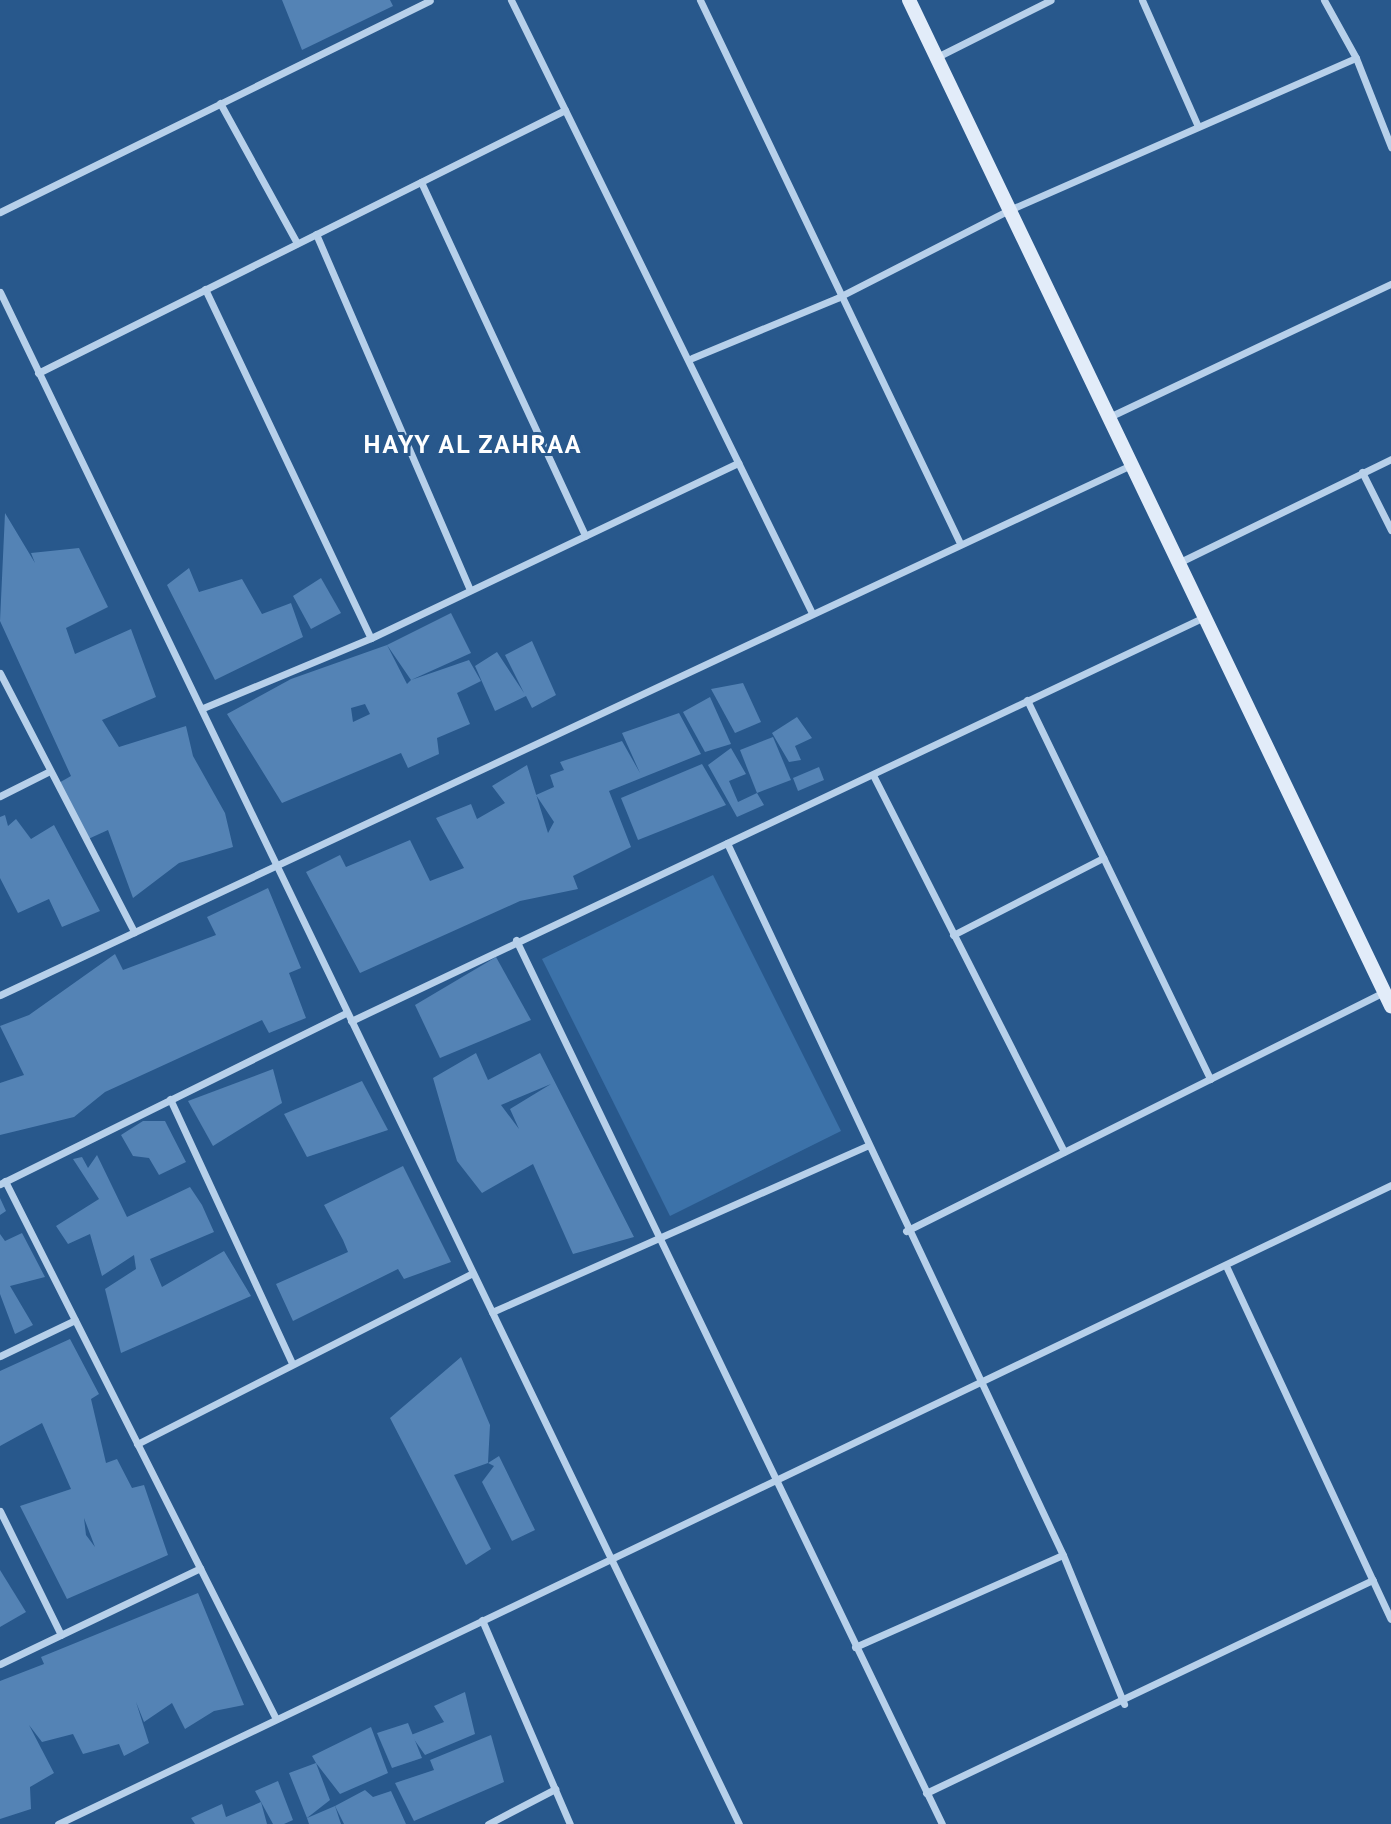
<!DOCTYPE html>
<style>
body{margin:0}
#map{position:relative;width:1391px;height:1824px;overflow:hidden;background:#28588c;font-family:"PT Sans",sans-serif}
div>[style]{position:absolute}
.green>*{inset:0;background:#3c72a9}
.building>*{inset:0;background:#5483b5}
.street>*{height:7px;margin:-3.5px;padding:0 3.5px;transform-origin:3.5px;border-radius:3.5px;background:#b7d0ea}
.secondary>*{height:14px;margin:-7px;padding:0 7px;transform-origin:7px;border-radius:7px;background:#e2ecf9}
span{translate:-50% -50%;white-space:nowrap;text-align:center;line-height:1.15;-webkit-text-stroke:6px #28588c;paint-order:stroke}
.district-label{font-size:26px;color:#fff;font-weight:700;letter-spacing:2px}
</style>
<div id="map">
<div class="green">
<div style="clip-path:polygon(713px 875px,841px 1131px,670px 1216px,542px 959px)"></div>
</div>
<div class="building">
<div style="clip-path:polygon(282px 0,390px 0,393px 6px,302px 50px)"></div>
<div style="clip-path:polygon(5px 513px,35px 563px,31px 553px,79px 548px,108px 607px,66px 628px,75px 654px,131px 629px,156px 697px,102px 720px,119px 747px,186px 726px,193px 756px,225px 813px,233px 847px,179px 863px,133px 898px,108px 830px,86px 840px,57px 784px,71px 776px,0 621px)"></div>
<div style="clip-path:polygon(189px 568px,199px 592px,242px 579px,262px 614px,291px 603px,303px 637px,215px 680px,167px 585px)"></div>
<div style="clip-path:polygon(321px 578px,341px 613px,311px 629px,293px 596px)"></div>
<div style="clip-path:polygon(evenodd,451px 613px,471px 653px,411px 680px,469px 660px,481px 681px,457px 693px,470px 724px,437px 738px,439px 754px,408px 768px,401px 753px,282px 803px,227px 714px,291px 679px,387px 645px,407px 684px,411px 680px,387px 645px,451px 613px,365px 704px,370px 714px,353px 722px,351px 708px,365px 704px)"></div>
<div style="clip-path:polygon(532px 641px,556px 695px,532px 708px,526px 696px,495px 711px,475px 666px,497px 652px,524px 693px,505px 655px)"></div>
<div style="clip-path:polygon(743px 683px,761px 722px,735px 733px,711px 689px)"></div>
<div style="clip-path:polygon(710px 697px,731px 744px,705px 752px,683px 712px)"></div>
<div style="clip-path:polygon(679px 713px,701px 754px,609px 791px,631px 847px,573px 876px,578px 889px,520px 901px,360px 973px,306px 872px,340px 855px,346px 867px,410px 840px,430px 881px,464px 868px,436px 818px,471px 804px,477px 819px,505px 803px,492px 786px,527px 765px,548px 833px,554px 822px,536px 795px,554px 787px,550px 775px,564px 770px,560px 762px,622px 741px,640px 773px,622px 733px)"></div>
<div style="clip-path:polygon(797px 717px,812px 738px,795px 746px,801px 760px,789px 762px,772px 733px)"></div>
<div style="clip-path:polygon(773px 737px,791px 780px,757px 793px,740px 750px)"></div>
<div style="clip-path:polygon(731px 748px,746px 774px,729px 781px,738px 802px,757px 793px,764px 805px,737px 817px,708px 765px)"></div>
<div style="clip-path:polygon(702px 764px,726px 805px,638px 840px,621px 798px)"></div>
<div style="clip-path:polygon(819px 767px,824px 780px,798px 791px,793px 778px)"></div>
<div style="clip-path:polygon(5px 815px,8px 826px,16px 819px,31px 839px,54px 825px,100px 911px,62px 927px,49px 899px,18px 913px,0 878px,0 817px)"></div>
<div style="clip-path:polygon(268px 888px,301px 968px,289px 973px,306px 1018px,269px 1033px,262px 1020px,105px 1092px,74px 1117px,0 1135px,0 1083px,24px 1075px,0 1026px,29px 1015px,115px 954px,123px 970px,216px 935px,207px 917px)"></div>
<div style="clip-path:polygon(496px 957px,531px 1020px,440px 1058px,415px 1005px)"></div>
<div style="clip-path:polygon(evenodd,476px 1053px,488px 1080px,540px 1053px,634px 1237px,573px 1254px,533px 1164px,482px 1193px,457px 1161px,433px 1078px,476px 1053px,551px 1084px,510px 1109px,519px 1129px,501px 1105px,551px 1084px)"></div>
<div style="clip-path:polygon(273px 1069px,282px 1103px,213px 1146px,188px 1101px)"></div>
<div style="clip-path:polygon(362px 1081px,388px 1130px,307px 1157px,284px 1114px)"></div>
<div style="clip-path:polygon(143px 1121px,165px 1121px,186px 1162px,159px 1175px,149px 1158px,133px 1156px,121px 1135px)"></div>
<div style="clip-path:polygon(97px 1155px,127px 1217px,190px 1187px,202px 1205px,214px 1232px,150px 1259px,162px 1287px,224px 1251px,251px 1296px,121px 1353px,105px 1289px,136px 1269px,134px 1255px,102px 1276px,90px 1234px,68px 1244px,56px 1226px,99px 1199px,73px 1159px,82px 1157px,88px 1168px)"></div>
<div style="clip-path:polygon(403px 1166px,451px 1262px,404px 1279px,398px 1269px,293px 1321px,276px 1284px,348px 1252px,343px 1240px,422px 1218px,343px 1240px,324px 1205px)"></div>
<div style="clip-path:polygon(0 1198px,6px 1211px,0 1215px)"></div>
<div style="clip-path:polygon(22px 1233px,45px 1277px,10px 1286px,33px 1325px,15px 1334px,0 1294px,0 1234px,5px 1241px)"></div>
<div style="clip-path:polygon(evenodd,70px 1339px,99px 1394px,91px 1399px,106px 1463px,117px 1459px,132px 1488px,144px 1485px,168px 1555px,67px 1599px,20px 1506px,71px 1489px,42px 1423px,0 1446px,0 1371px,70px 1339px,84px 1518px,95px 1547px,86px 1535px,84px 1518px)"></div>
<div style="clip-path:polygon(461px 1357px,490px 1425px,488px 1463px,454px 1475px,491px 1549px,466px 1565px,390px 1418px)"></div>
<div style="clip-path:polygon(499px 1456px,535px 1530px,512px 1541px,482px 1482px,494px 1466px,488px 1463px)"></div>
<div style="clip-path:polygon(0 1570px,26px 1612px,0 1627px)"></div>
<div style="clip-path:polygon(198px 1593px,244px 1705px,214px 1711px,185px 1729px,172px 1703px,144px 1722px,136px 1702px,149px 1743px,124px 1756px,119px 1744px,83px 1754px,73px 1734px,42px 1742px,29px 1725px,54px 1773px,30px 1787px,31px 1809px,0 1819px,0 1681px,44px 1664px,41px 1657px)"></div>
<div style="clip-path:polygon(465px 1692px,475px 1734px,425px 1755px,411px 1735px,444px 1722px,434px 1706px)"></div>
<div style="clip-path:polygon(408px 1723px,422px 1758px,392px 1768px,377px 1733px)"></div>
<div style="clip-path:polygon(371px 1727px,388px 1773px,340px 1794px,316px 1763px,330px 1800px,307px 1818px,289px 1773px,316px 1763px,312px 1756px)"></div>
<div style="clip-path:polygon(491px 1735px,504px 1782px,414px 1821px,395px 1783px,434px 1770px,430px 1760px)"></div>
<div style="clip-path:polygon(278px 1781px,293px 1820px,284px 1824px,273px 1824px,255px 1791px)"></div>
<div style="clip-path:polygon(365px 1790px,373px 1797px,391px 1791px,406px 1824px,344px 1824px,335px 1806px)"></div>
<div style="clip-path:polygon(261px 1802px,267px 1824px,195px 1824px,191px 1818px,222px 1804px,226px 1817px)"></div>
<div style="clip-path:polygon(335px 1806px,341px 1824px,309px 1824px,307px 1818px)"></div>
</div>
<div class="street">
<div style="left:511px;top:0;width:681px;rotate:63.85deg"></div>
<div style="left:700px;top:0;width:600px;rotate:64.42deg"></div>
<div style="left:1142px;top:0;width:136px;rotate:66.1deg"></div>
<div style="left:1324px;top:0;width:66px;rotate:61.1deg"></div>
<div style="left:1356px;top:58px;width:96px;rotate:68.5deg"></div>
<div style="left:937px;top:57px;width:127px;rotate:-26.6deg"></div>
<div style="left:220px;top:103px;width:160px;rotate:61.2deg"></div>
<div style="left:421px;top:182px;width:390px;rotate:65.1deg"></div>
<div style="left:0;top:212px;width:479px;rotate:-26.2deg"></div>
<div style="left:316px;top:234px;width:388px;rotate:66.6deg"></div>
<div style="left:205px;top:289px;width:386px;rotate:64.6deg"></div>
<div style="left:0;top:292px;width:1701px;rotate:64.25deg"></div>
<div style="left:692px;top:358px;width:159px;rotate:-22.5deg"></div>
<div style="left:839px;top:297px;width:189px;rotate:-27.1deg"></div>
<div style="left:1007px;top:211px;width:381px;rotate:-23.7deg"></div>
<div style="left:38px;top:373px;width:589px;rotate:-26.52deg"></div>
<div style="left:1107px;top:418px;width:314px;rotate:-25.3deg"></div>
<div style="left:1362px;top:472px;width:65px;rotate:63.4deg"></div>
<div style="left:1178px;top:563px;width:237px;rotate:-26deg"></div>
<div style="left:0;top:673px;width:292px;rotate:62.6deg"></div>
<div style="left:1027px;top:700px;width:421px;rotate:64.2deg"></div>
<div style="left:203px;top:708px;width:182px;rotate:-22.6deg"></div>
<div style="left:371px;top:638px;width:407px;rotate:-25.5deg"></div>
<div style="left:874px;top:777px;width:420px;rotate:63.1deg"></div>
<div style="left:0;top:796px;width:56px;rotate:-26.6deg"></div>
<div style="left:727px;top:843px;width:787px;rotate:64.74deg"></div>
<div style="left:1063px;top:1555px;width:161px;rotate:67.7deg"></div>
<div style="left:953px;top:935px;width:169px;rotate:-27.2deg"></div>
<div style="left:516px;top:940px;width:981px;rotate:64.27deg"></div>
<div style="left:0;top:995px;width:1247px;rotate:-25.11deg"></div>
<div style="left:351px;top:1021px;width:942px;rotate:-25.34deg"></div>
<div style="left:170px;top:1099px;width:291px;rotate:65.2deg"></div>
<div style="left:5px;top:1181px;width:602px;rotate:63.26deg"></div>
<div style="left:0;top:1184px;width:386px;rotate:-26.3deg"></div>
<div style="left:906px;top:1231px;width:534px;rotate:-26.57deg"></div>
<div style="left:1227px;top:1268px;width:387px;rotate:65deg"></div>
<div style="left:492px;top:1312px;width:410px;rotate:-23.9deg"></div>
<div style="left:0;top:1356px;width:83px;rotate:-25.6deg"></div>
<div style="left:137px;top:1444px;width:376px;rotate:-27deg"></div>
<div style="left:0;top:1511px;width:138px;rotate:63.8deg"></div>
<div style="left:482px;top:1620px;width:222px;rotate:66.7deg"></div>
<div style="left:855px;top:1647px;width:227px;rotate:-23.9deg"></div>
<div style="left:0;top:1664px;width:222px;rotate:-25.6deg"></div>
<div style="left:926px;top:1793px;width:495px;rotate:-25.5deg"></div>
<div style="left:58px;top:1824px;width:1478px;rotate:-25.61deg"></div>
<div style="left:488px;top:1824px;width:76px;rotate:-27.6deg"></div>
</div>
<div class="secondary">
<div style="left:909px;top:0;width:1116px;rotate:64.4deg"></div>
</div>
<div class="district-label">
<span style="left:473px;top:444px">HAYY AL ZAHRAA</span>
</div>
</div>
